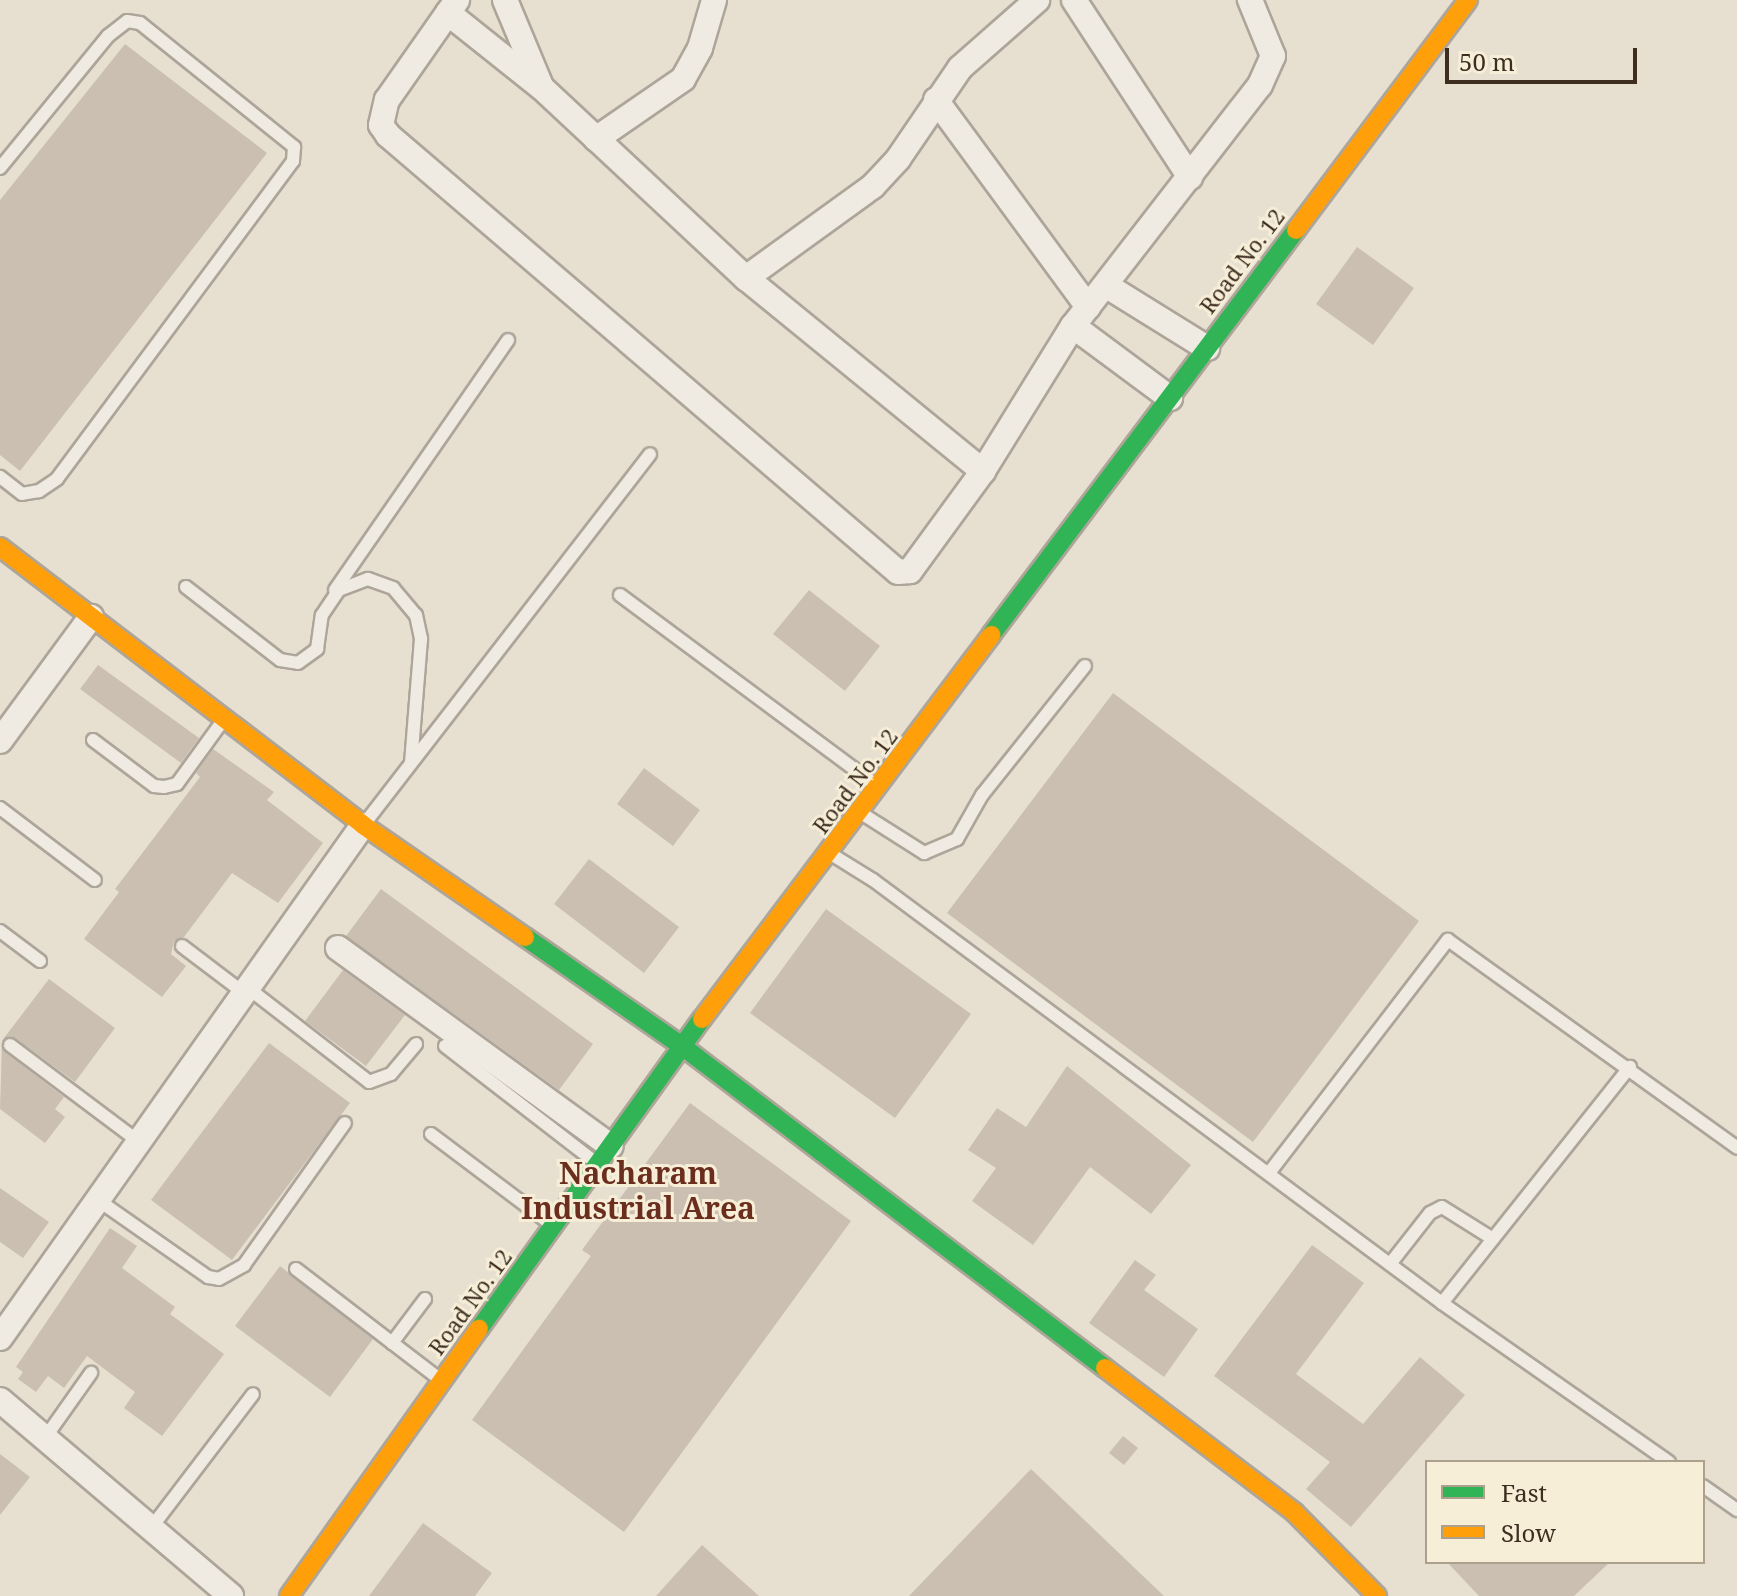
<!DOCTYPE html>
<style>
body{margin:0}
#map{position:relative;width:1737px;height:1596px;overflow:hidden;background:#e7e0d1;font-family:"Noto Serif",serif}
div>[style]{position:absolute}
.building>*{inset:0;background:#cbbfb2}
.roads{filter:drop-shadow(2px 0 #ada599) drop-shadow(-2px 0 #ada599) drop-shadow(0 2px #ada599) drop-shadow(0 -2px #ada599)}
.lane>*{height:12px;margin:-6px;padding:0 6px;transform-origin:6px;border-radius:6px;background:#efebe3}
.street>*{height:24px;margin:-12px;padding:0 12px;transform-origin:12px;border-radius:12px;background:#efebe3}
.fast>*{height:18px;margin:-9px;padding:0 9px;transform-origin:9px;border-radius:9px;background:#30b455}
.slow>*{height:18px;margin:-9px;padding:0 9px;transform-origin:9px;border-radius:9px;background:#ff9f0a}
span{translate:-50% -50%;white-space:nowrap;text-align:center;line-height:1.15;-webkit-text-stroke:6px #f7eed8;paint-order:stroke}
.street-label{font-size:22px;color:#3d2e20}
.district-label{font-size:30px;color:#6b2e1e;font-weight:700}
.legend{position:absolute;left:1425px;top:1460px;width:280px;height:104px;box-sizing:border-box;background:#f7eed8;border:2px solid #ada18e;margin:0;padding:10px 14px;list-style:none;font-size:24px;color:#3d2e20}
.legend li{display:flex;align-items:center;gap:16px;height:40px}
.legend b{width:40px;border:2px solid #ada18e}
.scale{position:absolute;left:1445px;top:48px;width:192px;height:36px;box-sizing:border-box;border:4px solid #3d2e20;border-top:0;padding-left:10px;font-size:24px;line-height:28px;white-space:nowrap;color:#3d2e20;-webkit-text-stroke:6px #f7eed8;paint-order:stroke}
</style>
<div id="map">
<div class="building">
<div style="clip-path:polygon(125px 44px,267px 153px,20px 471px,0 455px,0 200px)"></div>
<div style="clip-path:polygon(1357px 247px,1414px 288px,1373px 345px,1316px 304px)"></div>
<div style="clip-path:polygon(809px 590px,880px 646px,845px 691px,773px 634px)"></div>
<div style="clip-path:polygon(98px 665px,199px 738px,181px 763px,80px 689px)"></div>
<div style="clip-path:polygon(1113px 693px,1419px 921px,1253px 1142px,947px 913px)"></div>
<div style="clip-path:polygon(213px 749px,274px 792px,267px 800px,323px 843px,278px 903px,232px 873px,184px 937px,174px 941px,171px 954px,186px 966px,162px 997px,84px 939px,119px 892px,115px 889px,200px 777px,196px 773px)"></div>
<div style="clip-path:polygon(644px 768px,700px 810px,673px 846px,617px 804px)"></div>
<div style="clip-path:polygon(589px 859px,679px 927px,644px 973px,554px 904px)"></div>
<div style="clip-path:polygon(381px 889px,593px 1044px,559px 1090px,346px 936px)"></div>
<div style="clip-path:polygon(826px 909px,971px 1014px,895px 1118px,750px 1013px)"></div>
<div style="clip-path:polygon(343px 970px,405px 1015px,366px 1066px,305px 1021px)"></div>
<div style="clip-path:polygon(49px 979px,115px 1028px,75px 1082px,15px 1038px,4px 1038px)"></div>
<div style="clip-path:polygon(2px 1042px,5px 1052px,64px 1097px,55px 1109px,65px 1117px,45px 1143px,0 1109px)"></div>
<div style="clip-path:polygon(269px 1043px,350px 1103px,232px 1260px,151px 1200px)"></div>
<div style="clip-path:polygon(1067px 1066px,1191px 1165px,1151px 1214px,1090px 1167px,1033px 1245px,972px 1201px,996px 1168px,968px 1150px,997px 1108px,1026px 1127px)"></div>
<div style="clip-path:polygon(690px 1103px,851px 1221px,624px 1532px,472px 1420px,591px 1256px,582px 1250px)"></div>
<div style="clip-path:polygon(0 1188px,49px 1222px,23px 1258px,0 1242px)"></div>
<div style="clip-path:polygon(110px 1228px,137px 1246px,122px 1268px,175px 1307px,170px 1314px,224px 1354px,162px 1436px,124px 1408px,135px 1392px,87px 1356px,64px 1388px,48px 1376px,36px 1392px,18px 1379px,23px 1372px,16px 1367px)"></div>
<div style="clip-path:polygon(1312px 1245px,1364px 1283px,1296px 1374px,1363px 1424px,1420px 1357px,1465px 1395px,1351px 1527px,1306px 1489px,1330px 1462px,1214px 1376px)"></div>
<div style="clip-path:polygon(1135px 1260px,1156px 1275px,1144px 1290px,1198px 1329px,1164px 1377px,1089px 1323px)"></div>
<div style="clip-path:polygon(280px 1266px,373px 1339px,330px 1397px,235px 1326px)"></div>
<div style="clip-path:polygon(1123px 1436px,1138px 1448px,1124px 1465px,1109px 1453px)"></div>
<div style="clip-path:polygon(0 1454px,30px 1477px,0 1515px)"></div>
<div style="clip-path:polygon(1031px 1469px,1164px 1596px,909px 1596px)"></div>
<div style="clip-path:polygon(423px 1523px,492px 1573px,475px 1596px,369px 1596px)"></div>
<div style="clip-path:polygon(702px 1545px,759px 1596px,656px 1596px)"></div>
<div style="clip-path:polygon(1447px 1562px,1610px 1562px,1574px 1596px,1479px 1596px)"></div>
</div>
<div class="roads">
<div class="lane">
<div style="left:0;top:168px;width:171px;rotate:-50.7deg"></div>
<div style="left:108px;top:36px;width:24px;rotate:-38deg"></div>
<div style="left:127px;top:21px;width:13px;rotate:9deg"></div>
<div style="left:140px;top:23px;width:198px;rotate:38.8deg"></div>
<div style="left:294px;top:147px;width:14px;rotate:94deg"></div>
<div style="left:293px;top:161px;width:396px;rotate:126.6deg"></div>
<div style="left:57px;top:479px;width:22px;rotate:146deg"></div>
<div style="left:39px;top:491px;width:17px;rotate:170deg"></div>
<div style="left:22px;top:494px;width:28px;rotate:-142deg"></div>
<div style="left:186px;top:587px;width:119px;rotate:37.8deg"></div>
<div style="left:280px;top:660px;width:18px;rotate:9deg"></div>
<div style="left:298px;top:663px;width:24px;rotate:-36deg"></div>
<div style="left:317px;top:649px;width:34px;rotate:-82deg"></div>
<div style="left:322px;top:615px;width:30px;rotate:-56deg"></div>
<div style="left:339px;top:590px;width:31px;rotate:-21deg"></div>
<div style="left:368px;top:579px;width:27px;rotate:20deg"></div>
<div style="left:393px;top:588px;width:35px;rotate:50deg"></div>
<div style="left:416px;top:615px;width:25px;rotate:78deg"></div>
<div style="left:421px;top:639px;width:124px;rotate:94.6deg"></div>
<div style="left:335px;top:590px;width:304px;rotate:-55.3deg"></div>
<div style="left:620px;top:595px;width:320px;rotate:36.6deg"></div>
<div style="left:93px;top:740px;width:76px;rotate:37deg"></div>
<div style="left:154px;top:786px;width:10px;rotate:6deg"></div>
<div style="left:164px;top:787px;width:13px;rotate:-13deg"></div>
<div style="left:177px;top:784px;width:80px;rotate:-54.1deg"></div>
<div style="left:0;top:808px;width:119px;rotate:37.2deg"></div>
<div style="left:861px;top:813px;width:75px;rotate:32.4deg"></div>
<div style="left:924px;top:853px;width:36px;rotate:-23deg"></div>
<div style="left:957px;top:839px;width:51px;rotate:-60.4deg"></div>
<div style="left:982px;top:795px;width:165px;rotate:-51.4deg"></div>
<div style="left:365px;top:823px;width:466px;rotate:-52.3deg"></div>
<div style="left:831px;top:854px;width:49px;rotate:31.8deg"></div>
<div style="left:873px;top:880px;width:709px;rotate:36.63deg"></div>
<div style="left:1442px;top:1303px;width:277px;rotate:35deg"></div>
<div style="left:0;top:931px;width:50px;rotate:36.9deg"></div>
<div style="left:182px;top:946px;width:78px;rotate:37.2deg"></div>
<div style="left:248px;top:988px;width:153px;rotate:37.8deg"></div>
<div style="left:369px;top:1082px;width:23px;rotate:-20deg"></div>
<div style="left:391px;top:1074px;width:39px;rotate:-50deg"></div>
<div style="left:10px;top:1045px;width:161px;rotate:36.9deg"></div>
<div style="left:445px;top:1046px;width:190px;rotate:37.7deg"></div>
<div style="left:431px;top:1134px;width:153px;rotate:37deg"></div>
<div style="left:1269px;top:1173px;width:294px;rotate:-52.5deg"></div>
<div style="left:1448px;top:940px;width:356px;rotate:35.7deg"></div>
<div style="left:98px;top:1200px;width:134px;rotate:35deg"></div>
<div style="left:208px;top:1277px;width:11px;rotate:10deg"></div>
<div style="left:219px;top:1279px;width:29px;rotate:-29deg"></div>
<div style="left:244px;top:1265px;width:174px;rotate:-54.6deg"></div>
<div style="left:1390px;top:1264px;width:65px;rotate:-51.9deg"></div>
<div style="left:1430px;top:1213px;width:13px;rotate:-27deg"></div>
<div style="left:1442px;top:1207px;width:60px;rotate:32.1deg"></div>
<div style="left:296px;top:1269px;width:184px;rotate:37.5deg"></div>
<div style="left:1442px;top:1303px;width:302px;rotate:-51.5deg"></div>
<div style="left:392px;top:1343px;width:55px;rotate:-53.1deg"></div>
<div style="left:45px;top:1438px;width:80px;rotate:-54.7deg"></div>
<div style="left:1703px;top:1486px;width:42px;rotate:35.2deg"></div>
<div style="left:151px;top:1528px;width:168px;rotate:-52.7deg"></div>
</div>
<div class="street">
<div style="left:505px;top:0;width:93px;rotate:67.3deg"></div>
<div style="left:1074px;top:0;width:212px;rotate:56.8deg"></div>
<div style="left:448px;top:13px;width:120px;rotate:38.6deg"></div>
<div style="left:542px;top:88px;width:279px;rotate:43deg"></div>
<div style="left:746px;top:278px;width:306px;rotate:39.2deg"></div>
<div style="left:983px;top:471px;width:124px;rotate:126.1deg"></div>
<div style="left:910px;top:571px;width:12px;rotate:175deg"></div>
<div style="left:898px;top:572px;width:672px;rotate:-139.41deg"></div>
<div style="left:388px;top:135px;width:12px;rotate:-125deg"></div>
<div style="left:381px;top:125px;width:26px;rotate:-77deg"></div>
<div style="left:387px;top:100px;width:106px;rotate:-55deg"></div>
<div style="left:448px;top:13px;width:16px;rotate:-55deg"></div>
<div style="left:936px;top:100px;width:257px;rotate:53.7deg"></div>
<div style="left:596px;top:139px;width:106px;rotate:-34.6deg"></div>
<div style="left:683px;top:79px;width:35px;rotate:-61deg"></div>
<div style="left:700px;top:48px;width:50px;rotate:-73.7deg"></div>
<div style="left:746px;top:278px;width:157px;rotate:-35.9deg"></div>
<div style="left:873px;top:186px;width:37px;rotate:-47deg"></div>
<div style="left:898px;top:159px;width:110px;rotate:-55.7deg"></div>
<div style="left:960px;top:68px;width:103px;rotate:-41.4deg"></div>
<div style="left:1107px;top:286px;width:118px;rotate:31.8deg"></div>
<div style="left:1073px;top:326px;width:121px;rotate:36.6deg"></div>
<div style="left:983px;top:471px;width:171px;rotate:-58.2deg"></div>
<div style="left:1073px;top:326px;width:305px;rotate:-52.2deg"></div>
<div style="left:1260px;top:85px;width:32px;rotate:-66deg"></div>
<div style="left:1273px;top:56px;width:61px;rotate:-112.3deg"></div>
<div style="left:0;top:741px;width:154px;rotate:-53.7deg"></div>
<div style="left:338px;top:948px;width:337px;rotate:36deg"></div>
<div style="left:0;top:1338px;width:628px;rotate:-54.72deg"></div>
<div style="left:0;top:1400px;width:303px;rotate:40.3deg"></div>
</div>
<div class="fast">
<div style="left:991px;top:635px;width:507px;rotate:-53.02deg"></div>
<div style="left:525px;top:937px;width:191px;rotate:34.8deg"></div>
<div style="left:682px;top:1046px;width:532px;rotate:37.28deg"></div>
<div style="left:479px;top:1329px;width:382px;rotate:-54.3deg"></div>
</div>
<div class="slow">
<div style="left:1296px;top:230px;width:287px;rotate:-53.2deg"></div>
<div style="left:0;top:547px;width:457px;rotate:37.4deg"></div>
<div style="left:363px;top:825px;width:197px;rotate:34.7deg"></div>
<div style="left:702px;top:1019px;width:481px;rotate:-53deg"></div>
<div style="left:1105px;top:1368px;width:238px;rotate:37.3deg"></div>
<div style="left:1294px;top:1512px;width:118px;rotate:45.3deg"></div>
<div style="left:289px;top:1596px;width:328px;rotate:-54.6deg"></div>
</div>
</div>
<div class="street-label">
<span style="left:1242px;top:261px;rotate:-53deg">Road No. 12</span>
<span style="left:855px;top:781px;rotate:-53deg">Road No. 12</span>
<span style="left:470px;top:1302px;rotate:-54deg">Road No. 12</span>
</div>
<div class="district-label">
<span style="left:638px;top:1190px">Nacharam<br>Industrial Area</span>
</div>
<ul class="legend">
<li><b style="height:10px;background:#30b455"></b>Fast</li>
<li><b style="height:10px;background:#ff9f0a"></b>Slow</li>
</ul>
<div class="scale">50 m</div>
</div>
